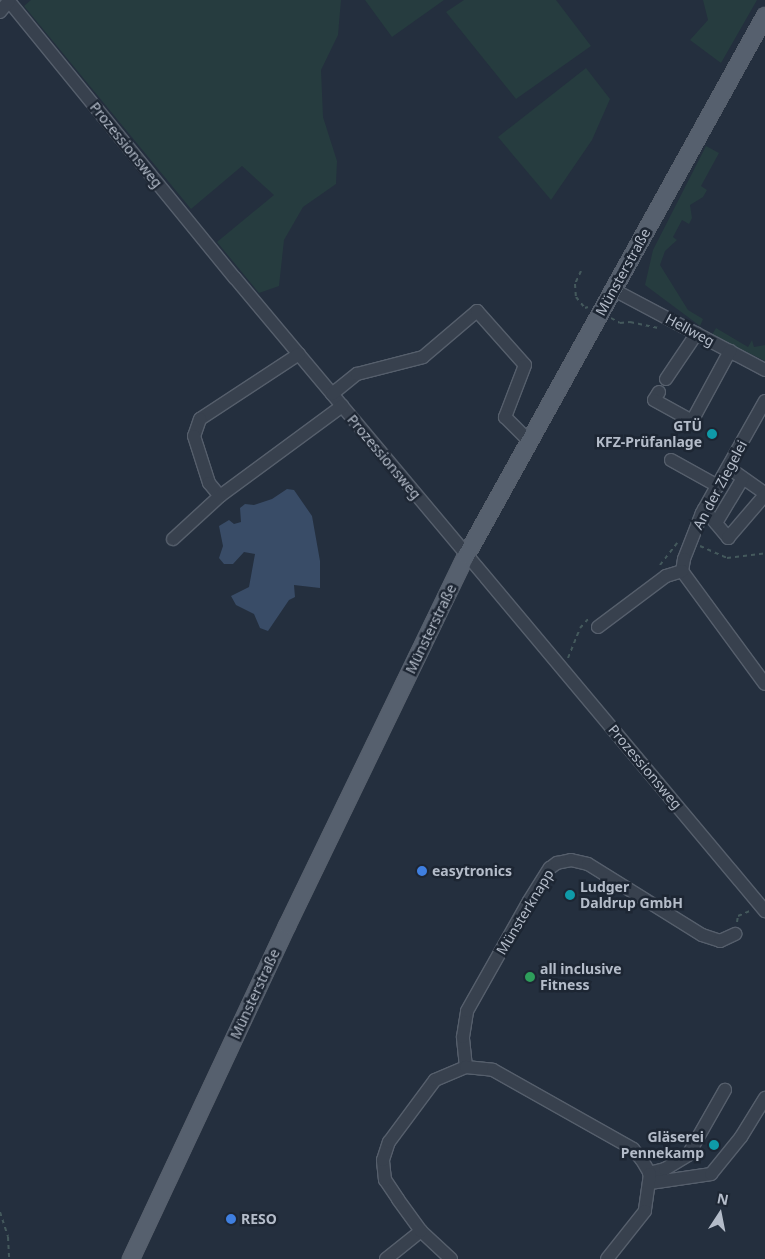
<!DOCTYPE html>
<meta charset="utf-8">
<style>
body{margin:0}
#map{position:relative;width:765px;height:1259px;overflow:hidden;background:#242f3e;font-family:"Noto Sans",sans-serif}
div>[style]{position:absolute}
.green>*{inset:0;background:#263c3f}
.water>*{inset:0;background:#394c67}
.path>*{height:2px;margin-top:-1px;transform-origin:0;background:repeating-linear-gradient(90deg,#44595c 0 4px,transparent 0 8px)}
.roads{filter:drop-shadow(1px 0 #565f6c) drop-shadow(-1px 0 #565f6c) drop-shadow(0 1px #565f6c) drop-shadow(0 -1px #565f6c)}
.minor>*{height:12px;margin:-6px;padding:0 6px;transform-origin:6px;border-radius:6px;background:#38414e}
.major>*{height:16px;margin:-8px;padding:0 8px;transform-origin:8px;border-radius:8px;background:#56606e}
.dots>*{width:14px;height:14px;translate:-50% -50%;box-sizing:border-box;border:2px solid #1d2633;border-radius:50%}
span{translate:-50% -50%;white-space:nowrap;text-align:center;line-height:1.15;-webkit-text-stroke:5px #1d2633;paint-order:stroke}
.street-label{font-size:14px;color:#b4bcc9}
.poi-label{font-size:14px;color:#b4bcc9;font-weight:700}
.right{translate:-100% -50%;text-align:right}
.left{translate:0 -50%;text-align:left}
.north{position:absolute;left:695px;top:1189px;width:50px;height:50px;-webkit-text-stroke:4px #1d2633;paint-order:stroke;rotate:11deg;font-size:14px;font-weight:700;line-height:20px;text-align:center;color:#b4bcc9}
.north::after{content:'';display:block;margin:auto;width:18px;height:22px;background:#b4bcc9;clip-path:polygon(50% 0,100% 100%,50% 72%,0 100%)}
</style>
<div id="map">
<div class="green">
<div style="clip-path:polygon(31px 0,341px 0,338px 35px,321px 70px,323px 117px,337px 161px,336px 184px,303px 207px,284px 240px,279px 286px,259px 293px,217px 242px,274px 195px,242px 166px,191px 209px,24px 6px)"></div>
<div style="clip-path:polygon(365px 0,444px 0,392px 37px)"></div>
<div style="clip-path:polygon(464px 0,556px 0,591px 46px,516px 99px,446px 12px)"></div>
<div style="clip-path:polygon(703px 0,757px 0,721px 63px,690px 40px,708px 20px)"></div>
<div style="clip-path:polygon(586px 68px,610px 99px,592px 140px,551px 200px,498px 137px)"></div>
<div style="clip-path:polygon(706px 146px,719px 153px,701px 186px,707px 190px,703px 197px,690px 205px,692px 218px,689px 224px,682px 220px,673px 237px,677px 240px,665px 251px,660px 265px,688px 310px,703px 319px,700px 326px,645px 285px,653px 250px)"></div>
<div style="clip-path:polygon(716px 328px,748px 347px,752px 340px,754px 347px,765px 345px,765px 361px,712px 335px)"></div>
</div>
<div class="water">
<div style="clip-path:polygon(287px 489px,294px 490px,312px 516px,320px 561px,320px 588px,294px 585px,295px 597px,289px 600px,268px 631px,260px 628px,254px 614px,236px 605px,231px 596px,249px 587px,255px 554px,244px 552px,233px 564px,224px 564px,219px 558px,223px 546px,219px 526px,229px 520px,234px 524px,241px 522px,240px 508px,245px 504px,254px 505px,272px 499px)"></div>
</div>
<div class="path">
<div style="left:581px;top:271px;width:14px;rotate:115deg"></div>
<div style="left:575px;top:284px;width:13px;rotate:86deg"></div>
<div style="left:576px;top:297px;width:14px;rotate:51deg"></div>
<div style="left:585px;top:308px;width:3px;rotate:-18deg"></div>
<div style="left:611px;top:318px;width:10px;rotate:29deg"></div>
<div style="left:620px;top:323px;width:10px;rotate:-6deg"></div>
<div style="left:630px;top:322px;width:30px;rotate:12deg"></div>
<div style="left:700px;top:546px;width:30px;rotate:24deg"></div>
<div style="left:727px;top:558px;width:38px;rotate:-7deg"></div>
<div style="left:660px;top:565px;width:28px;rotate:-52deg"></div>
<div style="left:568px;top:658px;width:32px;rotate:-68deg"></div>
<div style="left:580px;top:628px;width:12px;rotate:-48deg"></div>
<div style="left:737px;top:922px;width:6px;rotate:-81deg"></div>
<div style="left:738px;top:916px;width:13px;rotate:-23deg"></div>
<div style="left:0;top:1212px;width:26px;rotate:72deg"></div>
<div style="left:8px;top:1237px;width:22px;rotate:87deg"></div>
</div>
<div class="roads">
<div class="minor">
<div style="left:8px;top:0;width:359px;rotate:50.8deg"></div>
<div style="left:235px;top:278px;width:826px;rotate:50.06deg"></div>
<div style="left:0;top:12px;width:14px;rotate:-51deg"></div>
<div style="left:614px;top:290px;width:171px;rotate:27.9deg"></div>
<div style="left:299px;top:354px;width:118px;rotate:146.7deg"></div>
<div style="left:200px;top:419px;width:18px;rotate:109deg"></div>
<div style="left:194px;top:436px;width:49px;rotate:72.3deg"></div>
<div style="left:209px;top:483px;width:17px;rotate:50deg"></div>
<div style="left:220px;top:496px;width:152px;rotate:-36.4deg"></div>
<div style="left:666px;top:379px;width:55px;rotate:-56deg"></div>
<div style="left:659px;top:392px;width:9px;rotate:122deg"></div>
<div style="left:654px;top:400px;width:43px;rotate:28.9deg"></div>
<div style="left:692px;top:421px;width:80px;rotate:-61.5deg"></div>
<div style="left:332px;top:394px;width:32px;rotate:-39deg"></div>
<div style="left:357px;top:374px;width:68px;rotate:-14.4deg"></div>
<div style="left:423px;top:357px;width:71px;rotate:-40.4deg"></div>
<div style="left:477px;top:311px;width:72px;rotate:48.4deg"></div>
<div style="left:525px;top:365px;width:56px;rotate:111deg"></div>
<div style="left:505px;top:417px;width:34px;rotate:45deg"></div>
<div style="left:765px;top:401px;width:129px;rotate:119.4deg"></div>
<div style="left:702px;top:513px;width:49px;rotate:111.4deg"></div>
<div style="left:684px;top:559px;width:12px;rotate:99deg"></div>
<div style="left:682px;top:571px;width:140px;rotate:53.7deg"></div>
<div style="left:671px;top:460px;width:54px;rotate:29deg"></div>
<div style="left:736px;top:473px;width:35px;rotate:35deg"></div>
<div style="left:704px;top:509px;width:38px;rotate:50deg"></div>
<div style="left:728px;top:538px;width:57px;rotate:-49.3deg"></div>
<div style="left:716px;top:523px;width:52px;rotate:-59deg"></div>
<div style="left:173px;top:539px;width:64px;rotate:-42.5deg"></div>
<div style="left:598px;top:627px;width:85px;rotate:-36.9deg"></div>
<div style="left:666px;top:576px;width:17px;rotate:-17deg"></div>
<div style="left:466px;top:1067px;width:30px;rotate:-96deg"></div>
<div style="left:463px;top:1037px;width:26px;rotate:-81deg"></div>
<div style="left:467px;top:1011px;width:126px;rotate:-60.6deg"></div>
<div style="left:529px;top:901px;width:39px;rotate:-58deg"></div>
<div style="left:550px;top:868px;width:9px;rotate:-36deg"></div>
<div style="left:557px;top:863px;width:14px;rotate:-12deg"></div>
<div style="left:571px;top:860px;width:17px;rotate:13deg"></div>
<div style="left:588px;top:864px;width:134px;rotate:31.9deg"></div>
<div style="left:702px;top:935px;width:19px;rotate:18deg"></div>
<div style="left:720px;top:941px;width:17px;rotate:-25deg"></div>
<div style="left:649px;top:1173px;width:16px;rotate:-14deg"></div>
<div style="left:665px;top:1169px;width:27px;rotate:-31deg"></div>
<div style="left:688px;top:1155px;width:75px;rotate:-60.4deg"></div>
<div style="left:650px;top:1183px;width:62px;rotate:-8.4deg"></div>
<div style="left:711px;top:1174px;width:48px;rotate:-51deg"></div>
<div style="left:741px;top:1137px;width:46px;rotate:-58.4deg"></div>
<div style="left:386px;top:1259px;width:45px;rotate:-38.7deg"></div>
<div style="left:451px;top:1259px;width:41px;rotate:-137deg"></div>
<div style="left:421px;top:1231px;width:39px;rotate:-126deg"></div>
<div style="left:398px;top:1199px;width:23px;rotate:-124deg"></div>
<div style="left:385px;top:1180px;width:20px;rotate:-96deg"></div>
<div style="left:383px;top:1160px;width:19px;rotate:-72deg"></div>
<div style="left:389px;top:1142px;width:77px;rotate:-53.4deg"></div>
<div style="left:435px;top:1080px;width:34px;rotate:-23deg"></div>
<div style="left:466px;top:1067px;width:27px;rotate:6deg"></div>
<div style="left:493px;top:1070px;width:161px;rotate:29.4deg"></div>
<div style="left:633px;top:1149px;width:14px;rotate:51deg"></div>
<div style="left:642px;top:1160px;width:16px;rotate:60deg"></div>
<div style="left:650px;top:1174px;width:37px;rotate:98deg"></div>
<div style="left:645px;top:1211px;width:61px;rotate:128.4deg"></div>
</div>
<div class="major">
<div style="left:131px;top:1259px;width:368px;rotate:-64.9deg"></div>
<div style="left:287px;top:926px;width:411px;rotate:-64.2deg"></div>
<div style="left:466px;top:556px;width:617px;rotate:-61.03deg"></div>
</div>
</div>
<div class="dots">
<div style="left:712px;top:434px;background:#0f9aa8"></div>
<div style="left:422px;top:871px;background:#3f7fe0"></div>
<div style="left:570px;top:895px;background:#0f9aa8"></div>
<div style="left:530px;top:977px;background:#2e9e5b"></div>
<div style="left:714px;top:1145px;background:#0f9aa8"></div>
<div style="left:231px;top:1219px;background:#3f7fe0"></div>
</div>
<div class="street-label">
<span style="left:126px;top:145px;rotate:51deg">Prozessionsweg</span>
<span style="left:623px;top:272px;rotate:-61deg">Münsterstraße</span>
<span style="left:690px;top:330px;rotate:28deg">Hellweg</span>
<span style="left:384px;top:457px;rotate:50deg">Prozessionsweg</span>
<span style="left:720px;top:485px;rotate:-62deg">An der Ziegelei</span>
<span style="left:431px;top:629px;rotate:-64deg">Münsterstraße</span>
<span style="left:645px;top:767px;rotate:50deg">Prozessionsweg</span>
<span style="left:525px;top:912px;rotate:-59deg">Münsterknapp</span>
<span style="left:255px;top:994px;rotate:-65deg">Münsterstraße</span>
</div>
<div class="poi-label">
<span class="right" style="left:702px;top:434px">GTÜ<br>KFZ-Prüfanlage</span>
<span class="left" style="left:432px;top:871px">easytronics</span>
<span class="left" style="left:580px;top:895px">Ludger<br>Daldrup GmbH</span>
<span class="left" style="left:540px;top:977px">all inclusive<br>Fitness</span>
<span class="right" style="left:704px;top:1145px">Gläserei<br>Pennekamp</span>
<span class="left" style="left:241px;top:1219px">RESO</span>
</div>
<div class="north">N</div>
</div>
